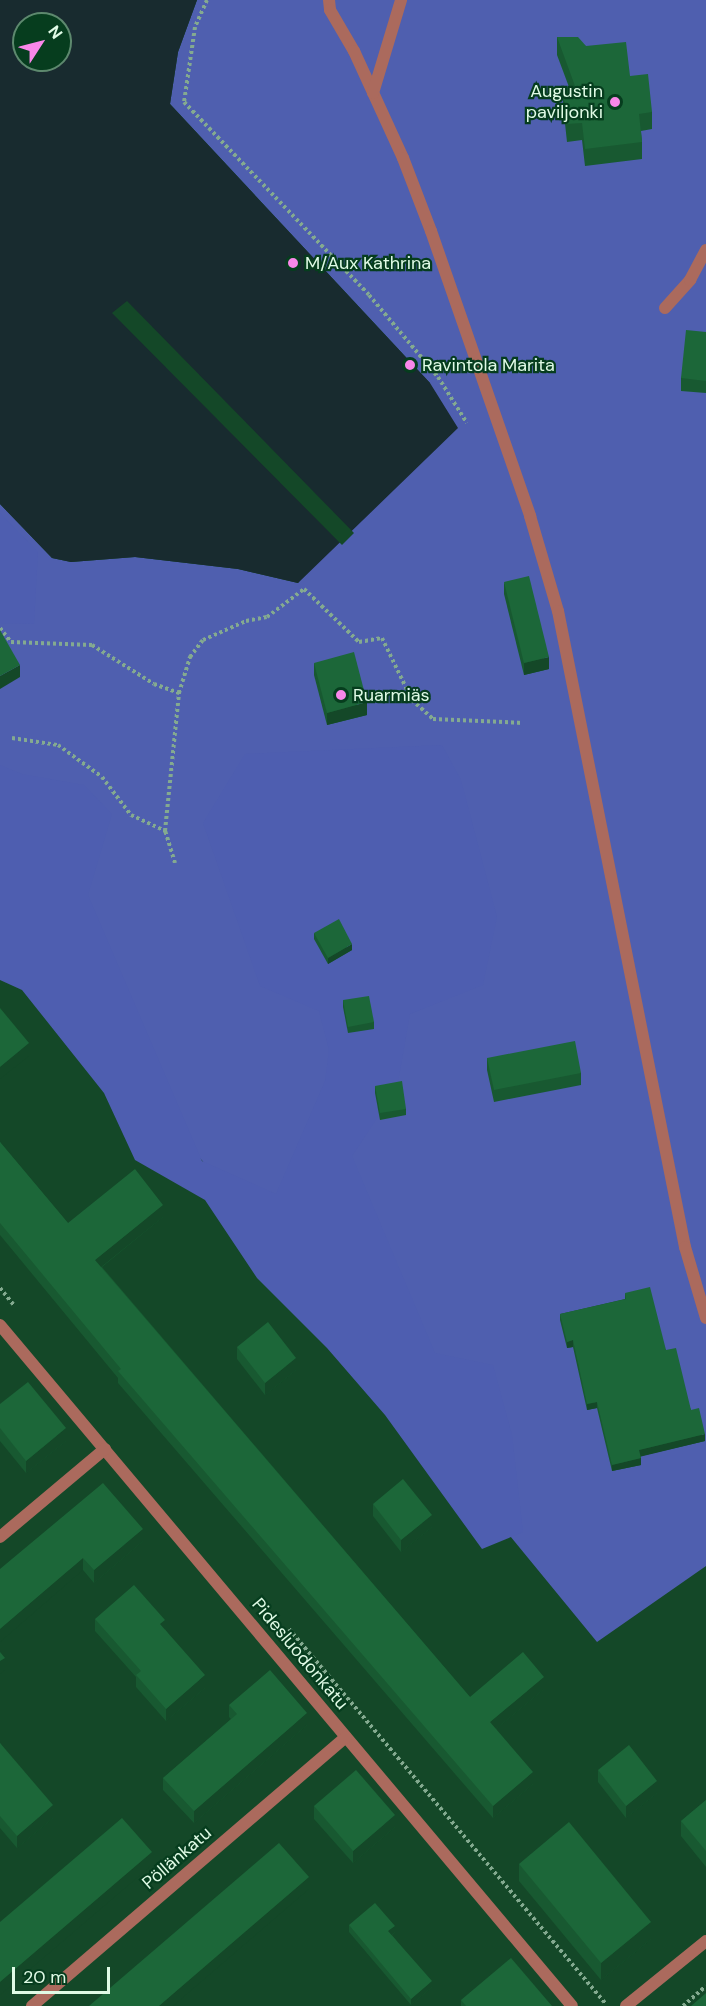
<!DOCTYPE html>
<meta charset="utf-8">
<style>
body{margin:0}
#map{position:relative;width:706px;height:2006px;overflow:hidden;background:#144828;font-family:"DM Sans",sans-serif}
div>[style]{position:absolute}
.green>*{inset:0;background:#4f5faf}
.forest>*{inset:0;background:#4e5eb0}
.water>*{inset:0;background:#182b2f}
.pier>*{inset:0;background:#144828}
.path>*{height:4px;margin-top:-2px;transform-origin:0;background:repeating-linear-gradient(90deg,#84aa90 0 3px,transparent 0 6px)}
.lane>*{height:12px;margin:-6px;padding:0 6px;transform-origin:6px;border-radius:6px;background:#ab6a5d}
.street>*{height:12px;margin:-6px;padding:0 6px;transform-origin:6px;border-radius:6px;background:#ab6a5d}
.wall>*{inset:0;background:#185931}
.shaded-wall>*{inset:0;background:#144828}
.building>*{inset:0;background:#1c6739}
.dots>*{width:16px;height:16px;translate:-50% -50%;box-sizing:border-box;border:3px solid #063d1e;border-radius:50%}
span{translate:-50% -50%;white-space:nowrap;text-align:center;line-height:1.15;-webkit-text-stroke:4.5px #063d1e;paint-order:stroke}
.poi-label{font-size:18px;color:#e0fbe6}
.right{translate:-100% -50%;text-align:right}
.left{translate:0 -50%;text-align:left}
.street-label{font-size:18px;color:#e0fbe6}
.north{position:absolute;left:12px;top:12px;width:60px;height:60px;box-sizing:border-box;background:#063d1e;border:2px solid #5d896e;border-radius:50%;rotate:54deg;font-size:16px;font-weight:700;line-height:24px;text-align:center;color:#e0fbe6}
.north::after{content:'';display:block;margin:auto;width:21px;height:27px;background:#f987e9;clip-path:polygon(50% 0,100% 100%,50% 72%,0 100%)}
.scale{position:absolute;left:12px;top:1967px;width:98px;height:27px;box-sizing:border-box;border:3px solid #e0fbe6;border-top:0;padding-left:8px;font-size:18px;line-height:21px;white-space:nowrap;color:#e0fbe6;-webkit-text-stroke:4px #063d1e;paint-order:stroke}
</style>
<div id="map">
<div class="green">
<div style="clip-path:polygon(197px 0,706px 0,706px 1566px,597px 1642px,0 914px,0 504px,52px 558px,71px 562px,135px 557px,238px 569px,298px 583px,430px 383px,170px 104px,178px 52px)"></div>
</div>
<div class="forest">
<div style="clip-path:polygon(0 513px,38px 552px,34px 624px,0 623px)"></div>
<div style="clip-path:polygon(442px 745px,461px 780px,497px 917px,483px 985px,410px 1014px,397px 1088px,352px 1156px,435px 1353px,493px 1365px,512px 1435px,523px 1532px,482px 1549px,385px 1415px,327px 1348px,257px 1278px,205px 1200px,135px 1160px,104px 1093px,22px 990px,0 980px,0 765px,22px 774px,84px 785px,112px 814px,88px 895px,202px 1161px,276px 1194px,325px 1081px,329px 1050px,319px 1011px,260px 986px,203px 823px,245px 754px)"></div>
</div>
<div class="water">
<div style="clip-path:polygon(evenodd,0 0,197px 0,178px 52px,170px 104px,430px 383px,458px 428px,298px 583px,238px 569px,135px 557px,71px 562px,52px 558px,0 504px,0 0,24px 24px,60px 24px,60px 60px,24px 60px,24px 24px)"></div>
</div>
<div class="pier">
<div style="clip-path:polygon(127px 301px,354px 533px,342px 545px,112px 313px)"></div>
</div>
<div class="path">
<div style="left:207px;top:0;width:30px;rotate:114deg"></div>
<div style="left:195px;top:27px;width:76px;rotate:98.3deg"></div>
<div style="left:184px;top:102px;width:267px;rotate:46.2deg"></div>
<div style="left:369px;top:295px;width:107px;rotate:49.9deg"></div>
<div style="left:438px;top:377px;width:54px;rotate:57.8deg"></div>
<div style="left:0;top:628px;width:18px;rotate:52deg"></div>
<div style="left:11px;top:642px;width:81px;rotate:2.1deg"></div>
<div style="left:92px;top:645px;width:73px;rotate:32.2deg"></div>
<div style="left:154px;top:684px;width:27px;rotate:20deg"></div>
<div style="left:179px;top:693px;width:38px;rotate:-73deg"></div>
<div style="left:190px;top:657px;width:21px;rotate:-53deg"></div>
<div style="left:203px;top:640px;width:47px;rotate:-23.8deg"></div>
<div style="left:246px;top:621px;width:21px;rotate:-11deg"></div>
<div style="left:267px;top:617px;width:46px;rotate:-37.1deg"></div>
<div style="left:304px;top:589px;width:76px;rotate:43.9deg"></div>
<div style="left:359px;top:642px;width:23px;rotate:-10deg"></div>
<div style="left:382px;top:638px;width:69px;rotate:64.2deg"></div>
<div style="left:412px;top:700px;width:28px;rotate:42deg"></div>
<div style="left:433px;top:719px;width:90px;rotate:2.5deg"></div>
<div style="left:12px;top:738px;width:47px;rotate:8.7deg"></div>
<div style="left:58px;top:745px;width:54px;rotate:36deg"></div>
<div style="left:102px;top:777px;width:48px;rotate:52.7deg"></div>
<div style="left:131px;top:815px;width:38px;rotate:25deg"></div>
<div style="left:175px;top:863px;width:34px;rotate:-107deg"></div>
<div style="left:165px;top:831px;width:139px;rotate:-84.2deg"></div>
<div style="left:0;top:1288px;width:22px;rotate:51deg"></div>
<div style="left:289px;top:1629px;width:490px;rotate:49.8deg"></div>
<div style="left:683px;top:2006px;width:30px;rotate:-41deg"></div>
</div>
<div class="lane">
<div style="left:329px;top:0;width:10px;rotate:84deg"></div>
<div style="left:330px;top:10px;width:48px;rotate:59.7deg"></div>
<div style="left:354px;top:51px;width:118px;rotate:65.4deg"></div>
<div style="left:403px;top:158px;width:78px;rotate:69deg"></div>
<div style="left:431px;top:231px;width:302px;rotate:70.8deg"></div>
<div style="left:530px;top:516px;width:99px;rotate:73.6deg"></div>
<div style="left:558px;top:611px;width:649px;rotate:78.71deg"></div>
<div style="left:685px;top:1247px;width:74px;rotate:73.5deg"></div>
<div style="left:373px;top:93px;width:97px;rotate:-73.2deg"></div>
<div style="left:665px;top:308px;width:38px;rotate:-48deg"></div>
<div style="left:690px;top:280px;width:34px;rotate:-62deg"></div>
</div>
<div class="street">
<div style="left:0;top:1325px;width:889px;rotate:49.97deg"></div>
<div style="left:0;top:1537px;width:137px;rotate:-40deg"></div>
<div style="left:32px;top:2006px;width:413px;rotate:-40.6deg"></div>
<div style="left:626px;top:2006px;width:103px;rotate:-39.1deg"></div>
</div>
<div class="wall">
<div style="clip-path:polygon(557px 37px,586px 46px,630px 76px,652px 112px,652px 129px,641px 131px,642px 142px,642px 159px,585px 166px,582px 140px,567px 142px,563px 105px,563px 87px,569px 87px,557px 55px)"></div>
<div style="clip-path:polygon(706px 330px,706px 393px,681px 391px,681px 378px,706px 332px)"></div>
<div style="clip-path:polygon(504px 582px,549px 669px,524px 675px,504px 594px)"></div>
<div style="clip-path:polygon(314px 663px,367px 715px,327px 725px,314px 675px)"></div>
<div style="clip-path:polygon(314px 933px,352px 950px,328px 964px,314px 939px)"></div>
<div style="clip-path:polygon(343px 1000px,374px 1022px,374px 1029px,348px 1033px,343px 1007px)"></div>
<div style="clip-path:polygon(487px 1058px,581px 1073px,581px 1085px,494px 1102px,487px 1070px)"></div>
<div style="clip-path:polygon(375px 1086px,406px 1109px,406px 1115px,380px 1120px,375px 1093px)"></div>
<div style="clip-path:polygon(0 1142px,68px 1223px,163px 1217px,102px 1267px,470px 1697px,544px 1689px,496px 1729px,533px 1784px,493px 1818px,118px 1383px,118px 1378px,0 1235px)"></div>
<div style="clip-path:polygon(625px 1293px,666px 1350px,691px 1410px,705px 1441px,641px 1456px,641px 1465px,612px 1471px,597px 1408px,587px 1410px,573px 1347px,567px 1348px,560px 1320px,560px 1314px,625px 1299px)"></div>
<div style="clip-path:polygon(237px 1347px,296px 1370px,265px 1395px,237px 1359px)"></div>
<div style="clip-path:polygon(0 1404px,66px 1441px,26px 1473px,0 1441px)"></div>
<div style="clip-path:polygon(373px 1504px,432px 1527px,401px 1552px,373px 1516px)"></div>
<div style="clip-path:polygon(143px 1541px,94px 1583px,83px 1570px,0 1569px)"></div>
<div style="clip-path:polygon(95px 1619px,165px 1629px,205px 1688px,166px 1721px,136px 1687px,136px 1677px,95px 1631px)"></div>
<div style="clip-path:polygon(229px 1705px,307px 1725px,194px 1823px,163px 1790px,163px 1778px,231px 1719px,229px 1717px)"></div>
<div style="clip-path:polygon(0 1743px,53px 1818px,17px 1848px,0 1828px)"></div>
<div style="clip-path:polygon(598px 1770px,657px 1793px,626px 1818px,598px 1782px)"></div>
<div style="clip-path:polygon(706px 1800px,706px 1867px,681px 1836px,681px 1821px)"></div>
<div style="clip-path:polygon(314px 1806px,395px 1827px,353px 1863px,314px 1819px)"></div>
<div style="clip-path:polygon(519px 1864px,651px 1939px,601px 1980px,519px 1881px)"></div>
<div style="clip-path:polygon(349px 1925px,395px 1932px,392px 1935px,432px 1987px,411px 2005px,349px 1932px)"></div>
<div style="clip-path:polygon(461px 2000px,552px 2006px,461px 2006px)"></div>
</div>
<div class="shaded-wall">
<div style="clip-path:polygon(549px 657px,549px 669px,524px 675px,524px 663px)"></div>
<div style="clip-path:polygon(20px 665px,20px 677px,0 689px,0 676px)"></div>
<div style="clip-path:polygon(367px 702px,367px 715px,327px 725px,327px 713px)"></div>
<div style="clip-path:polygon(352px 944px,352px 950px,328px 964px,328px 958px)"></div>
<div style="clip-path:polygon(29px 1043px,29px 1056px,0 1079px,0 1067px)"></div>
<div style="clip-path:polygon(163px 1205px,163px 1217px,95px 1272px,95px 1260px)"></div>
<div style="clip-path:polygon(573px 1340px,573px 1347px,567px 1348px,567px 1342px)"></div>
<div style="clip-path:polygon(296px 1358px,296px 1370px,265px 1395px,265px 1383px)"></div>
<div style="clip-path:polygon(597px 1402px,597px 1408px,587px 1410px,587px 1404px)"></div>
<div style="clip-path:polygon(66px 1428px,66px 1441px,26px 1473px,26px 1461px)"></div>
<div style="clip-path:polygon(705px 1434px,705px 1441px,639px 1457px,639px 1450px)"></div>
<div style="clip-path:polygon(641px 1458px,641px 1465px,612px 1471px,612px 1465px)"></div>
<div style="clip-path:polygon(432px 1515px,432px 1527px,401px 1552px,401px 1540px)"></div>
<div style="clip-path:polygon(143px 1529px,143px 1541px,94px 1583px,94px 1570px)"></div>
<div style="clip-path:polygon(83px 1558px,83px 1570px,0 1642px,0 1629px)"></div>
<div style="clip-path:polygon(165px 1620px,165px 1632px,160px 1624px)"></div>
<div style="clip-path:polygon(5px 1658px,5px 1670px,0 1674px,0 1661px)"></div>
<div style="clip-path:polygon(205px 1675px,205px 1688px,166px 1721px,166px 1709px)"></div>
<div style="clip-path:polygon(544px 1677px,544px 1689px,490px 1734px,490px 1722px)"></div>
<div style="clip-path:polygon(307px 1713px,307px 1725px,194px 1823px,194px 1811px)"></div>
<div style="clip-path:polygon(533px 1772px,533px 1784px,493px 1818px,493px 1806px)"></div>
<div style="clip-path:polygon(657px 1781px,657px 1793px,626px 1818px,626px 1806px)"></div>
<div style="clip-path:polygon(53px 1805px,53px 1818px,17px 1848px,17px 1836px)"></div>
<div style="clip-path:polygon(395px 1815px,395px 1827px,353px 1863px,353px 1851px)"></div>
<div style="clip-path:polygon(152px 1852px,152px 1865px,0 1995px,0 1982px)"></div>
<div style="clip-path:polygon(309px 1877px,309px 1889px,173px 2006px,159px 2006px)"></div>
<div style="clip-path:polygon(651px 1922px,651px 1939px,601px 1980px,601px 1963px)"></div>
<div style="clip-path:polygon(395px 1926px,395px 1932px,388px 1938px,388px 1931px)"></div>
<div style="clip-path:polygon(432px 1981px,432px 1987px,411px 2005px,411px 1999px)"></div>
</div>
<div class="building">
<div style="clip-path:polygon(557px 37px,578px 37px,586px 46px,626px 42px,630px 76px,648px 74px,652px 112px,639px 114px,642px 142px,585px 149px,582px 123px,567px 124px,563px 87px,575px 86px)"></div>
<div style="clip-path:polygon(686px 330px,706px 332px,706px 330px,706px 381px,681px 378px)"></div>
<div style="clip-path:polygon(529px 576px,549px 657px,524px 663px,504px 582px)"></div>
<div style="clip-path:polygon(0 630px,20px 665px,0 676px)"></div>
<div style="clip-path:polygon(354px 652px,367px 702px,327px 713px,314px 663px)"></div>
<div style="clip-path:polygon(339px 919px,352px 944px,328px 958px,314px 933px)"></div>
<div style="clip-path:polygon(369px 996px,374px 1022px,348px 1027px,343px 1000px)"></div>
<div style="clip-path:polygon(0 1008px,29px 1043px,0 1067px)"></div>
<div style="clip-path:polygon(575px 1041px,581px 1073px,494px 1090px,487px 1058px)"></div>
<div style="clip-path:polygon(402px 1081px,406px 1109px,380px 1113px,375px 1086px)"></div>
<div style="clip-path:polygon(0 1142px,68px 1223px,135px 1169px,163px 1205px,95px 1260px,470px 1697px,523px 1652px,544px 1677px,490px 1722px,533px 1772px,493px 1806px,118px 1371px,121px 1369px,0 1223px)"></div>
<div style="clip-path:polygon(650px 1287px,666px 1350px,676px 1348px,691px 1410px,699px 1408px,705px 1434px,639px 1450px,641px 1458px,612px 1465px,597px 1402px,587px 1404px,573px 1340px,567px 1342px,560px 1314px,626px 1299px,625px 1293px)"></div>
<div style="clip-path:polygon(268px 1322px,296px 1358px,265px 1383px,237px 1347px)"></div>
<div style="clip-path:polygon(28px 1382px,66px 1428px,26px 1461px,0 1428px,0 1404px)"></div>
<div style="clip-path:polygon(403px 1479px,432px 1515px,401px 1540px,373px 1504px)"></div>
<div style="clip-path:polygon(103px 1483px,143px 1529px,94px 1570px,83px 1558px,0 1629px,0 1569px)"></div>
<div style="clip-path:polygon(134px 1585px,165px 1620px,160px 1624px,205px 1675px,166px 1709px,136px 1675px,141px 1671px,95px 1619px)"></div>
<div style="clip-path:polygon(0 1652px,5px 1658px,0 1661px)"></div>
<div style="clip-path:polygon(270px 1670px,307px 1713px,194px 1811px,163px 1778px,237px 1714px,229px 1705px)"></div>
<div style="clip-path:polygon(0 1743px,53px 1805px,17px 1836px,0 1816px)"></div>
<div style="clip-path:polygon(629px 1745px,657px 1781px,626px 1806px,598px 1770px)"></div>
<div style="clip-path:polygon(356px 1770px,395px 1815px,353px 1851px,314px 1806px)"></div>
<div style="clip-path:polygon(706px 1800px,706px 1851px,681px 1821px)"></div>
<div style="clip-path:polygon(122px 1818px,152px 1852px,0 1982px,0 1922px)"></div>
<div style="clip-path:polygon(569px 1822px,651px 1922px,601px 1963px,519px 1864px)"></div>
<div style="clip-path:polygon(279px 1843px,309px 1877px,159px 2006px,89px 2006px)"></div>
<div style="clip-path:polygon(375px 1903px,395px 1926px,388px 1931px,432px 1981px,411px 1999px,349px 1925px)"></div>
<div style="clip-path:polygon(511px 1958px,552px 2006px,466px 2006px,461px 2000px)"></div>
<div style="clip-path:polygon(706px 1993px,706px 2006px,691px 2006px)"></div>
</div>
<div class="dots">
<div style="left:615px;top:102px;background:#f987e9"></div>
<div style="left:293px;top:263px;background:#f987e9"></div>
<div style="left:410px;top:365px;background:#f987e9"></div>
<div style="left:341px;top:695px;background:#f987e9"></div>
</div>
<div class="poi-label">
<span class="right" style="left:603px;top:102px">Augustin<br>paviljonki</span>
<span class="left" style="left:305px;top:263px">M/Aux Kathrina</span>
<span class="left" style="left:422px;top:365px">Ravintola Marita</span>
<span class="left" style="left:353px;top:695px">Ruarmiäs</span>
</div>
<div class="street-label">
<span style="left:300px;top:1654px;rotate:50deg">Pidesluodonkatu</span>
<span style="left:177px;top:1858px;rotate:-41deg">Pöllänkatu</span>
</div>
<div class="north">N</div>
<div class="scale">20 m</div>
</div>
